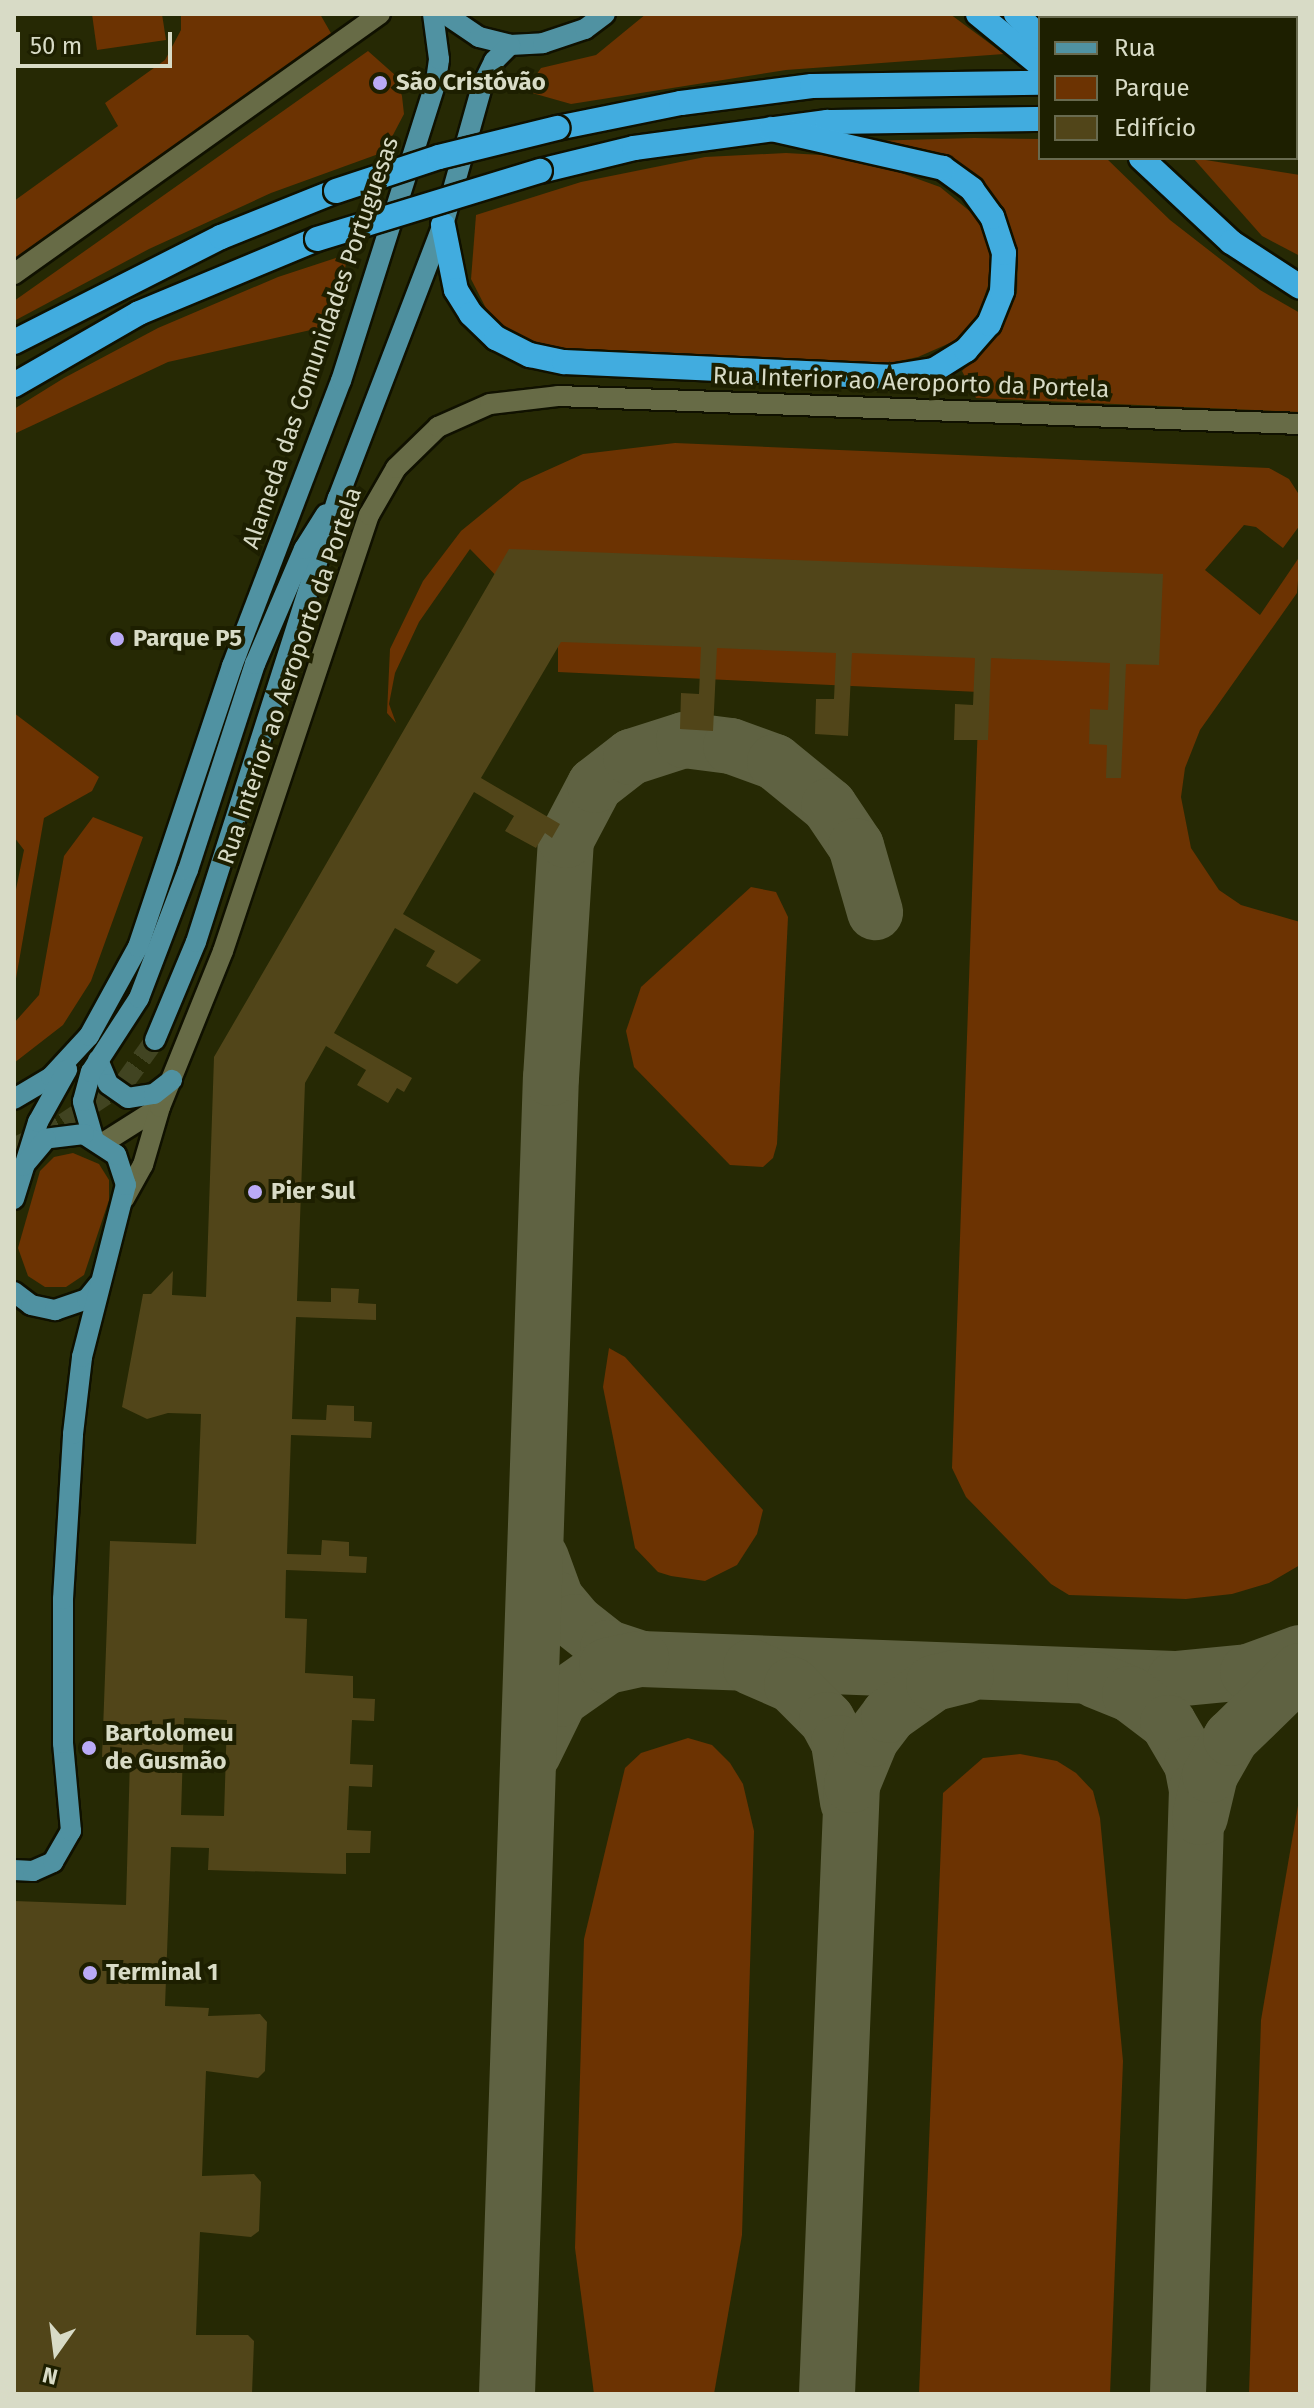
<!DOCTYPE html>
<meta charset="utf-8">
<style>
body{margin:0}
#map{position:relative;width:1314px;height:2408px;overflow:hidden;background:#262904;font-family:"Fira Sans",sans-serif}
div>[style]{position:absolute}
.green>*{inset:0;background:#6c3302}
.taxiway>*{height:56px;margin:-28px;padding:0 28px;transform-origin:28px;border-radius:28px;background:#5f6242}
.building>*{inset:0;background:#514519}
.major-tunnel>*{height:20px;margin-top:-10px;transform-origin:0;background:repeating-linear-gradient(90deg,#414421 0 20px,transparent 0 30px)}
.roads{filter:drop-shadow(2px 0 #101100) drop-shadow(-2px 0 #101100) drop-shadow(0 2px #101100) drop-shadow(0 -2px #101100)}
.minor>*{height:20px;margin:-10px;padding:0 10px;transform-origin:10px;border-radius:10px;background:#676b46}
.major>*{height:20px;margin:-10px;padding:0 10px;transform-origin:10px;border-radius:10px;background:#5092a2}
.highway>*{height:24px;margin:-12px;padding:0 12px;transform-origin:12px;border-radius:12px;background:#41acdf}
.bridges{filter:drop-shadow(2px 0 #101100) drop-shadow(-2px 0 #101100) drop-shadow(0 2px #101100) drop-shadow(0 -2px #101100)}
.highway-bridge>*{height:24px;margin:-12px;padding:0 12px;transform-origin:12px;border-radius:12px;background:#41acdf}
.dots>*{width:22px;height:22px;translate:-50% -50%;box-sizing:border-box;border:4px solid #1d1f00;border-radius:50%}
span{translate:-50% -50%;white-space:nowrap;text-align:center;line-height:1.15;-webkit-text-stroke:8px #1d1f00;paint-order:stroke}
.poi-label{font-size:24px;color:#d8dbc6;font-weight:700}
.left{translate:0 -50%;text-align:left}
.street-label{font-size:24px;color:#d8dbc6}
.frame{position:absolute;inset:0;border:16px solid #d8dbc6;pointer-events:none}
.legend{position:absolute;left:1038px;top:16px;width:260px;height:144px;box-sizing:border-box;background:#1d1f00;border:2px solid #686a4f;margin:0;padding:10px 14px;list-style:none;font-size:24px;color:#d8dbc6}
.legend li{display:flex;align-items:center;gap:16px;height:40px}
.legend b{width:40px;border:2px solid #686a4f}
.north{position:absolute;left:16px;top:2312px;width:80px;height:80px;-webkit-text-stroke:6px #1d1f00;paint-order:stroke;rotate:194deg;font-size:22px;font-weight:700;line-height:32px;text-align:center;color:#d8dbc6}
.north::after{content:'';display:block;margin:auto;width:28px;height:36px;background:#d8dbc6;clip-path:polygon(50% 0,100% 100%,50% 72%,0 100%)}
.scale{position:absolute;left:16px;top:32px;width:156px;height:36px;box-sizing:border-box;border:4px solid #d8dbc6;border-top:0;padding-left:10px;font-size:24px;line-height:28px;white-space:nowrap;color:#d8dbc6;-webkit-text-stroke:6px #1d1f00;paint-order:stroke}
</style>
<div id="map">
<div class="green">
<div style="clip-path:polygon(92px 14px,162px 14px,166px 40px,97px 50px)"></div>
<div style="clip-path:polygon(181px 14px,320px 14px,332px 35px,14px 262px,14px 201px,118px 126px,105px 103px,165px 60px,181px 30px)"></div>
<div style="clip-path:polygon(646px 14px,950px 14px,1004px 54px,786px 70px,571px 104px,525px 91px,541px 68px,596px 55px)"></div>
<div style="clip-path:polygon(1033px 14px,1242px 14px,1250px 18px,1040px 21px)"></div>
<div style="clip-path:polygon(368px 51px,395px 75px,402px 96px,404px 114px,384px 152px,271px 193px,149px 249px,14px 321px,14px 301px)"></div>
<div style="clip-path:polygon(974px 138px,1040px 139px,1040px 158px,1106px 158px,1170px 220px,1260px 290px,1300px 313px,1300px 412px,976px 398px,962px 371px,1001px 329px,1017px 293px,1018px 252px,1001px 210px,868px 141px)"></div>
<div style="clip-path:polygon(786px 153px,857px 157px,940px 187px,982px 221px,995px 263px,979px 314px,959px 339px,918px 357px,876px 366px,572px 352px,527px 340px,491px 318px,471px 279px,476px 215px,581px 182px,705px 157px)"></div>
<div style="clip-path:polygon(1193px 158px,1300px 175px,1300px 256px,1262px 236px)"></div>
<div style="clip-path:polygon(348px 254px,333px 325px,168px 362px,14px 434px,14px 409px,64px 378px,158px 328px,278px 277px)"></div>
<div style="clip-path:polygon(675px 443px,1269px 468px,1289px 479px,1298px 493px,1300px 525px,1283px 548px,1256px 527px,1244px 525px,1205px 570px,1260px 615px,1300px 556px,1297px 593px,1200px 730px,1185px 768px,1181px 797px,1191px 848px,1219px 890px,1241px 905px,1300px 922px,1300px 1565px,1269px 1583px,1232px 1594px,1186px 1599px,1069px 1595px,1051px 1584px,966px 1497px,952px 1468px,979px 692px,558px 672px,558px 639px,470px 549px,419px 622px,395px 673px,389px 704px,396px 723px,387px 713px,390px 649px,423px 581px,461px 531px,521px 482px,583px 454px)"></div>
<div style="clip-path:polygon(14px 713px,99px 777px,92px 791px,44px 818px,14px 990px,14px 899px,24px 850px,14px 837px)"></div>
<div style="clip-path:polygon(93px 817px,143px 837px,91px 981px,63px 1025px,14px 1063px,14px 1023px,39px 995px,64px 856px)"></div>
<div style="clip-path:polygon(751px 887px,776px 892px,788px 917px,777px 1144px,773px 1158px,763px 1167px,730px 1165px,634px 1067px,626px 1031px,641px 987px)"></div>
<div style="clip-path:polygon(73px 1153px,99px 1164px,109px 1180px,109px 1200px,84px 1275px,66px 1287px,45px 1287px,28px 1276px,18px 1248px,40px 1171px,54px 1157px)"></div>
<div style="clip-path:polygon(609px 1348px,625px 1357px,763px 1510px,757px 1534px,737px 1565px,705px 1581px,671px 1576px,658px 1572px,635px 1548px,603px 1387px)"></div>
<div style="clip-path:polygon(688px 1738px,712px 1745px,730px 1763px,743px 1784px,754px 1831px,742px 2235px,714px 2394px,594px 2394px,575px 2248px,584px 1939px,625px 1768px,641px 1753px)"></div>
<div style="clip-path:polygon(1020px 1754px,1057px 1761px,1076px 1773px,1093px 1791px,1100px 1818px,1123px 2061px,1110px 2394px,919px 2394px,943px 1793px,983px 1758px)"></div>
<div style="clip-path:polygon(1300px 1794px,1300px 2394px,1249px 2394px,1261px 2020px)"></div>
</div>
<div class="taxiway">
<div style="left:541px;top:1558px;width:44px;rotate:69.9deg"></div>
<div style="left:556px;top:1599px;width:30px;rotate:50deg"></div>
<div style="left:575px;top:1622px;width:42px;rotate:38.2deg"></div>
<div style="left:608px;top:1648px;width:35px;rotate:18deg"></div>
<div style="left:641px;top:1659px;width:534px;rotate:2.14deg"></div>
<div style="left:1175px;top:1679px;width:73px;rotate:-5.5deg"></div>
<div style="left:1248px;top:1672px;width:55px;rotate:-20.1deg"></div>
<div style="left:751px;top:1667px;width:45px;rotate:23.7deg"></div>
<div style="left:792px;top:1685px;width:49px;rotate:45deg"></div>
<div style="left:827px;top:1720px;width:26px;rotate:62deg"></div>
<div style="left:839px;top:1743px;width:60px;rotate:81.3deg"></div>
<div style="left:1095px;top:1680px;width:38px;rotate:22deg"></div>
<div style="left:1130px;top:1694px;width:48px;rotate:37.3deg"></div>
<div style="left:1168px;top:1723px;width:48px;rotate:59.7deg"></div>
<div style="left:1192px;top:1764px;width:25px;rotate:79deg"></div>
<div style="left:1197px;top:1789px;width:605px;rotate:91.8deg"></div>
<div style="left:533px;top:1754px;width:61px;rotate:-63.9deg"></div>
<div style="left:560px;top:1699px;width:57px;rotate:-35.1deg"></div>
<div style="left:607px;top:1666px;width:35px;rotate:-12deg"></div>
<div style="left:1200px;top:1817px;width:43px;rotate:-76.6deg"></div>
<div style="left:1210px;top:1775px;width:43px;rotate:-60.4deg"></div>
<div style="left:1231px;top:1738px;width:96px;rotate:-44.2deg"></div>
<div style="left:507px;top:2394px;width:1317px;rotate:-88.09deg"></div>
<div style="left:551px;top:1078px;width:238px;rotate:-86.4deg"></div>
<div style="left:566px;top:840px;width:62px;rotate:-62.2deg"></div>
<div style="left:595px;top:785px;width:46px;rotate:-37.9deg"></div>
<div style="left:631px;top:757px;width:56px;rotate:-17.8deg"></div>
<div style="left:684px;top:740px;width:47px;rotate:7.3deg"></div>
<div style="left:731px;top:746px;width:47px;rotate:20deg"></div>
<div style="left:775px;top:762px;width:70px;rotate:39.2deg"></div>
<div style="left:829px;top:806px;width:48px;rotate:56deg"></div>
<div style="left:856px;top:846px;width:69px;rotate:73.9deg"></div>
<div style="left:827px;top:2394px;width:610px;rotate:-87.65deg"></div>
<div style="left:852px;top:1785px;width:50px;rotate:-67.6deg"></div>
<div style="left:871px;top:1739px;width:30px;rotate:-53deg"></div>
<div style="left:889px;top:1715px;width:55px;rotate:-35.4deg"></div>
<div style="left:934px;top:1683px;width:33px;rotate:-14deg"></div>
</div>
<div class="building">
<div style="clip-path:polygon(evenodd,509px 549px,1163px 574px,1159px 665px,1126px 664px,1121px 778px,1106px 778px,1107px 745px,1089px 744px,1090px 709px,1108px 710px,1110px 663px,991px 658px,988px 740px,954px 740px,955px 704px,973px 705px,975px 658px,852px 653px,848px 736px,815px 734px,816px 699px,834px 699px,836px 653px,717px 648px,713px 731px,680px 729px,681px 693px,699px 694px,701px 647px,561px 642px,481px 778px,560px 824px,552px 838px,545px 833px,536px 848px,505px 831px,514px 816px,474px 792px,403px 914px,481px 960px,457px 984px,426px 966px,435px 951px,395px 928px,334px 1033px,412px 1078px,404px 1092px,397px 1088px,388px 1103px,357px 1085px,366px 1070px,326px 1046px,305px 1083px,297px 1301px,331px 1302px,331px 1288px,359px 1289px,358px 1303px,376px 1304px,376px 1320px,296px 1317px,292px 1419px,326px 1420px,327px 1405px,354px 1406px,354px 1421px,372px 1422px,371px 1438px,291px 1435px,287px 1554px,321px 1555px,322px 1540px,349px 1542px,349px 1556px,367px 1557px,366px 1573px,286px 1570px,285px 1618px,307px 1619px,305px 1673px,353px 1676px,353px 1698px,375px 1699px,374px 1721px,352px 1720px,350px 1764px,373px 1765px,372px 1787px,349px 1786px,347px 1830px,371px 1831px,370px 1853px,346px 1853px,346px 1874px,208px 1870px,209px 1848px,171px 1847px,165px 2006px,209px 2008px,208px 2016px,260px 2014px,267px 2022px,265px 2071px,258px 2078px,206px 2071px,202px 2176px,254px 2174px,261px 2182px,259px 2231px,251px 2237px,200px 2232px,196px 2335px,248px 2335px,254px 2341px,252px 2394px,14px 2394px,14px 1901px,126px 1905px,130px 1758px,102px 1757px,110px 1541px,196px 1544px,201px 1414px,168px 1413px,147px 1419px,122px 1407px,143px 1294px,151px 1294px,173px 1271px,172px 1295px,206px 1297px,214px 1057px,509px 549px,184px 1718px,227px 1720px,224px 1816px,181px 1815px,184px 1718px)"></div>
</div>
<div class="major-tunnel">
<div style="left:14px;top:1148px;width:56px;rotate:-26.6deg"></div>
<div style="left:64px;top:1123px;width:72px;rotate:-33.7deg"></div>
<div style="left:124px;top:1083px;width:53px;rotate:-54.2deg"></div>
</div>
<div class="roads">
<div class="minor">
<div style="left:14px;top:274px;width:449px;rotate:-35.4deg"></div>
<div style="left:103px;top:1143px;width:67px;rotate:-32.3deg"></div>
<div style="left:124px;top:1199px;width:39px;rotate:-61deg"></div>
<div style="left:143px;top:1165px;width:60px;rotate:-73.7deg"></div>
<div style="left:160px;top:1107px;width:168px;rotate:-68deg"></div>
<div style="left:223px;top:951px;width:460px;rotate:-71.5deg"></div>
<div style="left:369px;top:515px;width:54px;rotate:-60.1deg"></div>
<div style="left:396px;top:468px;width:59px;rotate:-44.3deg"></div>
<div style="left:438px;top:427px;width:57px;rotate:-23.9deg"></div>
<div style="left:490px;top:404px;width:68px;rotate:-6.7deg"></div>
<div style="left:558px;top:396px;width:743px;rotate:2.16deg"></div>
</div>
<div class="major">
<div style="left:445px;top:14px;width:41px;rotate:34.1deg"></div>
<div style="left:479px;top:37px;width:32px;rotate:14deg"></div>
<div style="left:510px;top:45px;width:33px;rotate:-3deg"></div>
<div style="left:543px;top:43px;width:44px;rotate:-18.4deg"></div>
<div style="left:585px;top:29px;width:25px;rotate:-37deg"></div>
<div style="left:155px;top:1040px;width:106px;rotate:-67.3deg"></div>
<div style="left:196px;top:942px;width:466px;rotate:-72.3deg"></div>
<div style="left:338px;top:498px;width:292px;rotate:-69deg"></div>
<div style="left:443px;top:225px;width:144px;rotate:-74.3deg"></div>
<div style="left:482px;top:86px;width:28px;rotate:-64deg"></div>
<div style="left:494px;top:61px;width:23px;rotate:-45deg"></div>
<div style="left:98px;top:1060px;width:26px;rotate:67deg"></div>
<div style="left:108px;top:1084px;width:24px;rotate:35deg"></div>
<div style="left:128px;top:1098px;width:26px;rotate:-9deg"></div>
<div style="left:154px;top:1094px;width:23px;rotate:-38deg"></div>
<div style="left:14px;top:1099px;width:43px;rotate:-30.7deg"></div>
<div style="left:51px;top:1077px;width:56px;rotate:-47.2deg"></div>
<div style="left:89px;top:1036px;width:102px;rotate:-61.2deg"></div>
<div style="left:138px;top:947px;width:296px;rotate:-71.5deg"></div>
<div style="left:232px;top:666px;width:305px;rotate:-69.1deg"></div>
<div style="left:341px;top:381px;width:315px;rotate:-72.4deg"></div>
<div style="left:436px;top:81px;width:22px;rotate:-82deg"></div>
<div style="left:439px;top:59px;width:45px;rotate:-97.6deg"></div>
<div style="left:93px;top:1137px;width:37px;rotate:-106deg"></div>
<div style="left:83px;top:1101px;width:30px;rotate:-75deg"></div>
<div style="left:91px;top:1072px;width:88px;rotate:-57deg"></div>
<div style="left:139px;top:998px;width:137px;rotate:-69.1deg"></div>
<div style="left:188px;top:870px;width:217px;rotate:-72deg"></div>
<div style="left:255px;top:664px;width:125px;rotate:-66.9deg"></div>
<div style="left:304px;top:549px;width:41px;rotate:-57.8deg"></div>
<div style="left:14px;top:1199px;width:81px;rotate:-72.7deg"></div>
<div style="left:38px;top:1122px;width:60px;rotate:-60.9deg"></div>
<div style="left:14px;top:1292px;width:21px;rotate:37deg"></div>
<div style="left:31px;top:1305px;width:25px;rotate:12deg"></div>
<div style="left:55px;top:1310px;width:34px;rotate:-19deg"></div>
<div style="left:87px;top:1299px;width:19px;rotate:-51deg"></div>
<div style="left:14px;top:1870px;width:19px;rotate:3deg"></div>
<div style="left:33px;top:1871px;width:22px;rotate:-24deg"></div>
<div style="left:53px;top:1862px;width:36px;rotate:-60deg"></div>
<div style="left:71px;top:1831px;width:88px;rotate:-95.2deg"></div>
<div style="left:63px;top:1743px;width:144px;rotate:-90deg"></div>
<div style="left:63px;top:1599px;width:165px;rotate:-86.5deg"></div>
<div style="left:73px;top:1434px;width:78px;rotate:-83.3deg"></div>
<div style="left:82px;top:1357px;width:178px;rotate:-75.7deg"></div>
<div style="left:126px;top:1185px;width:32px;rotate:-108deg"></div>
<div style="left:116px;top:1155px;width:38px;rotate:-147deg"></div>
<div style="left:84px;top:1134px;width:38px;rotate:173deg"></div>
<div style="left:46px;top:1139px;width:35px;rotate:130deg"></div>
</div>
<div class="highway">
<div style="left:978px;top:14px;width:80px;rotate:39.4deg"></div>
<div style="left:1016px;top:14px;width:33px;rotate:44deg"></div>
<div style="left:1285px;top:14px;width:10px;rotate:24deg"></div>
<div style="left:1296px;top:109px;width:4px"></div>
<div style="left:557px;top:128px;width:126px;rotate:-11.4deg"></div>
<div style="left:681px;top:103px;width:132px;rotate:-7.4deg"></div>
<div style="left:812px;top:86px;width:228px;rotate:-0.8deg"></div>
<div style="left:1296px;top:145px;width:4px;rotate:14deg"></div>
<div style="left:1141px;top:158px;width:123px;rotate:43deg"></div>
<div style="left:1231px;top:242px;width:82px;rotate:33.1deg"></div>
<div style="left:540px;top:171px;width:97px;rotate:-13.7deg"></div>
<div style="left:634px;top:148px;width:195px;rotate:-7.7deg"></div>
<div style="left:827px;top:122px;width:213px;rotate:-0.8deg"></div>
<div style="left:443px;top:225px;width:66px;rotate:78.7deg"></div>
<div style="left:456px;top:290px;width:28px;rotate:58deg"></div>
<div style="left:471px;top:314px;width:35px;rotate:44deg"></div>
<div style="left:496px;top:338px;width:38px;rotate:27deg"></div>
<div style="left:530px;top:355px;width:35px;rotate:12deg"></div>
<div style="left:564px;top:362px;width:325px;rotate:2.6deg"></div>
<div style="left:889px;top:377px;width:46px;rotate:-8.8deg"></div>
<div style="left:934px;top:370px;width:38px;rotate:-32deg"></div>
<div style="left:966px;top:350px;width:35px;rotate:-49deg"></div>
<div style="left:989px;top:324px;width:35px;rotate:-68deg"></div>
<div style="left:1002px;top:291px;width:38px;rotate:-87deg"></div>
<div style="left:1004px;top:253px;width:38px;rotate:-108deg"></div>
<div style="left:992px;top:217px;width:34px;rotate:-126deg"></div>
<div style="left:972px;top:189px;width:36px;rotate:-144deg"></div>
<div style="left:943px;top:168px;width:176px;rotate:-167.2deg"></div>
<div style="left:14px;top:342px;width:232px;rotate:-26.9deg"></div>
<div style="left:221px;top:237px;width:124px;rotate:-21.8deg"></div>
<div style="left:14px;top:385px;width:144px;rotate:-29.9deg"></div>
<div style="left:139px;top:313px;width:193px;rotate:-22.6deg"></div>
</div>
</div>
<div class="bridges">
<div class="highway-bridge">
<div style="left:336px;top:191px;width:108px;rotate:-18.3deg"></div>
<div style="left:439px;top:157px;width:122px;rotate:-13.8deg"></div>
<div style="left:317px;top:239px;width:233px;rotate:-17deg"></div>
</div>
</div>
<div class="dots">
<div style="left:380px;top:83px;background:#baaaf6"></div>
<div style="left:117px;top:639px;background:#baaaf6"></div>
<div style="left:255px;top:1192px;background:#baaaf6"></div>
<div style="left:89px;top:1748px;background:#baaaf6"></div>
<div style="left:90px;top:1973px;background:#baaaf6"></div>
</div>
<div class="poi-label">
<span class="left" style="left:396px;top:83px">São Cristóvão</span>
<span class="left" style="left:133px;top:639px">Parque P5</span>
<span class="left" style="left:271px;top:1192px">Pier Sul</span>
<span class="left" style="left:105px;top:1748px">Bartolomeu<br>de Gusmão</span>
<span class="left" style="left:106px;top:1973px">Terminal 1</span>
</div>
<div class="street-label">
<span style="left:321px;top:343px;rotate:-71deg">Alameda das Comunidades Portuguesas</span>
<span style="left:911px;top:383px;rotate:2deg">Rua Interior ao Aeroporto da Portela</span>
<span style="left:290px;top:676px;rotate:-71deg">Rua Interior ao Aeroporto da Portela</span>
</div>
<div class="frame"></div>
<ul class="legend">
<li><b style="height:10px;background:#5092a2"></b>Rua</li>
<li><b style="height:22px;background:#6c3302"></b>Parque</li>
<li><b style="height:22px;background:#514519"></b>Edifício</li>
</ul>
<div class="north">N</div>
<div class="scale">50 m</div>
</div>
